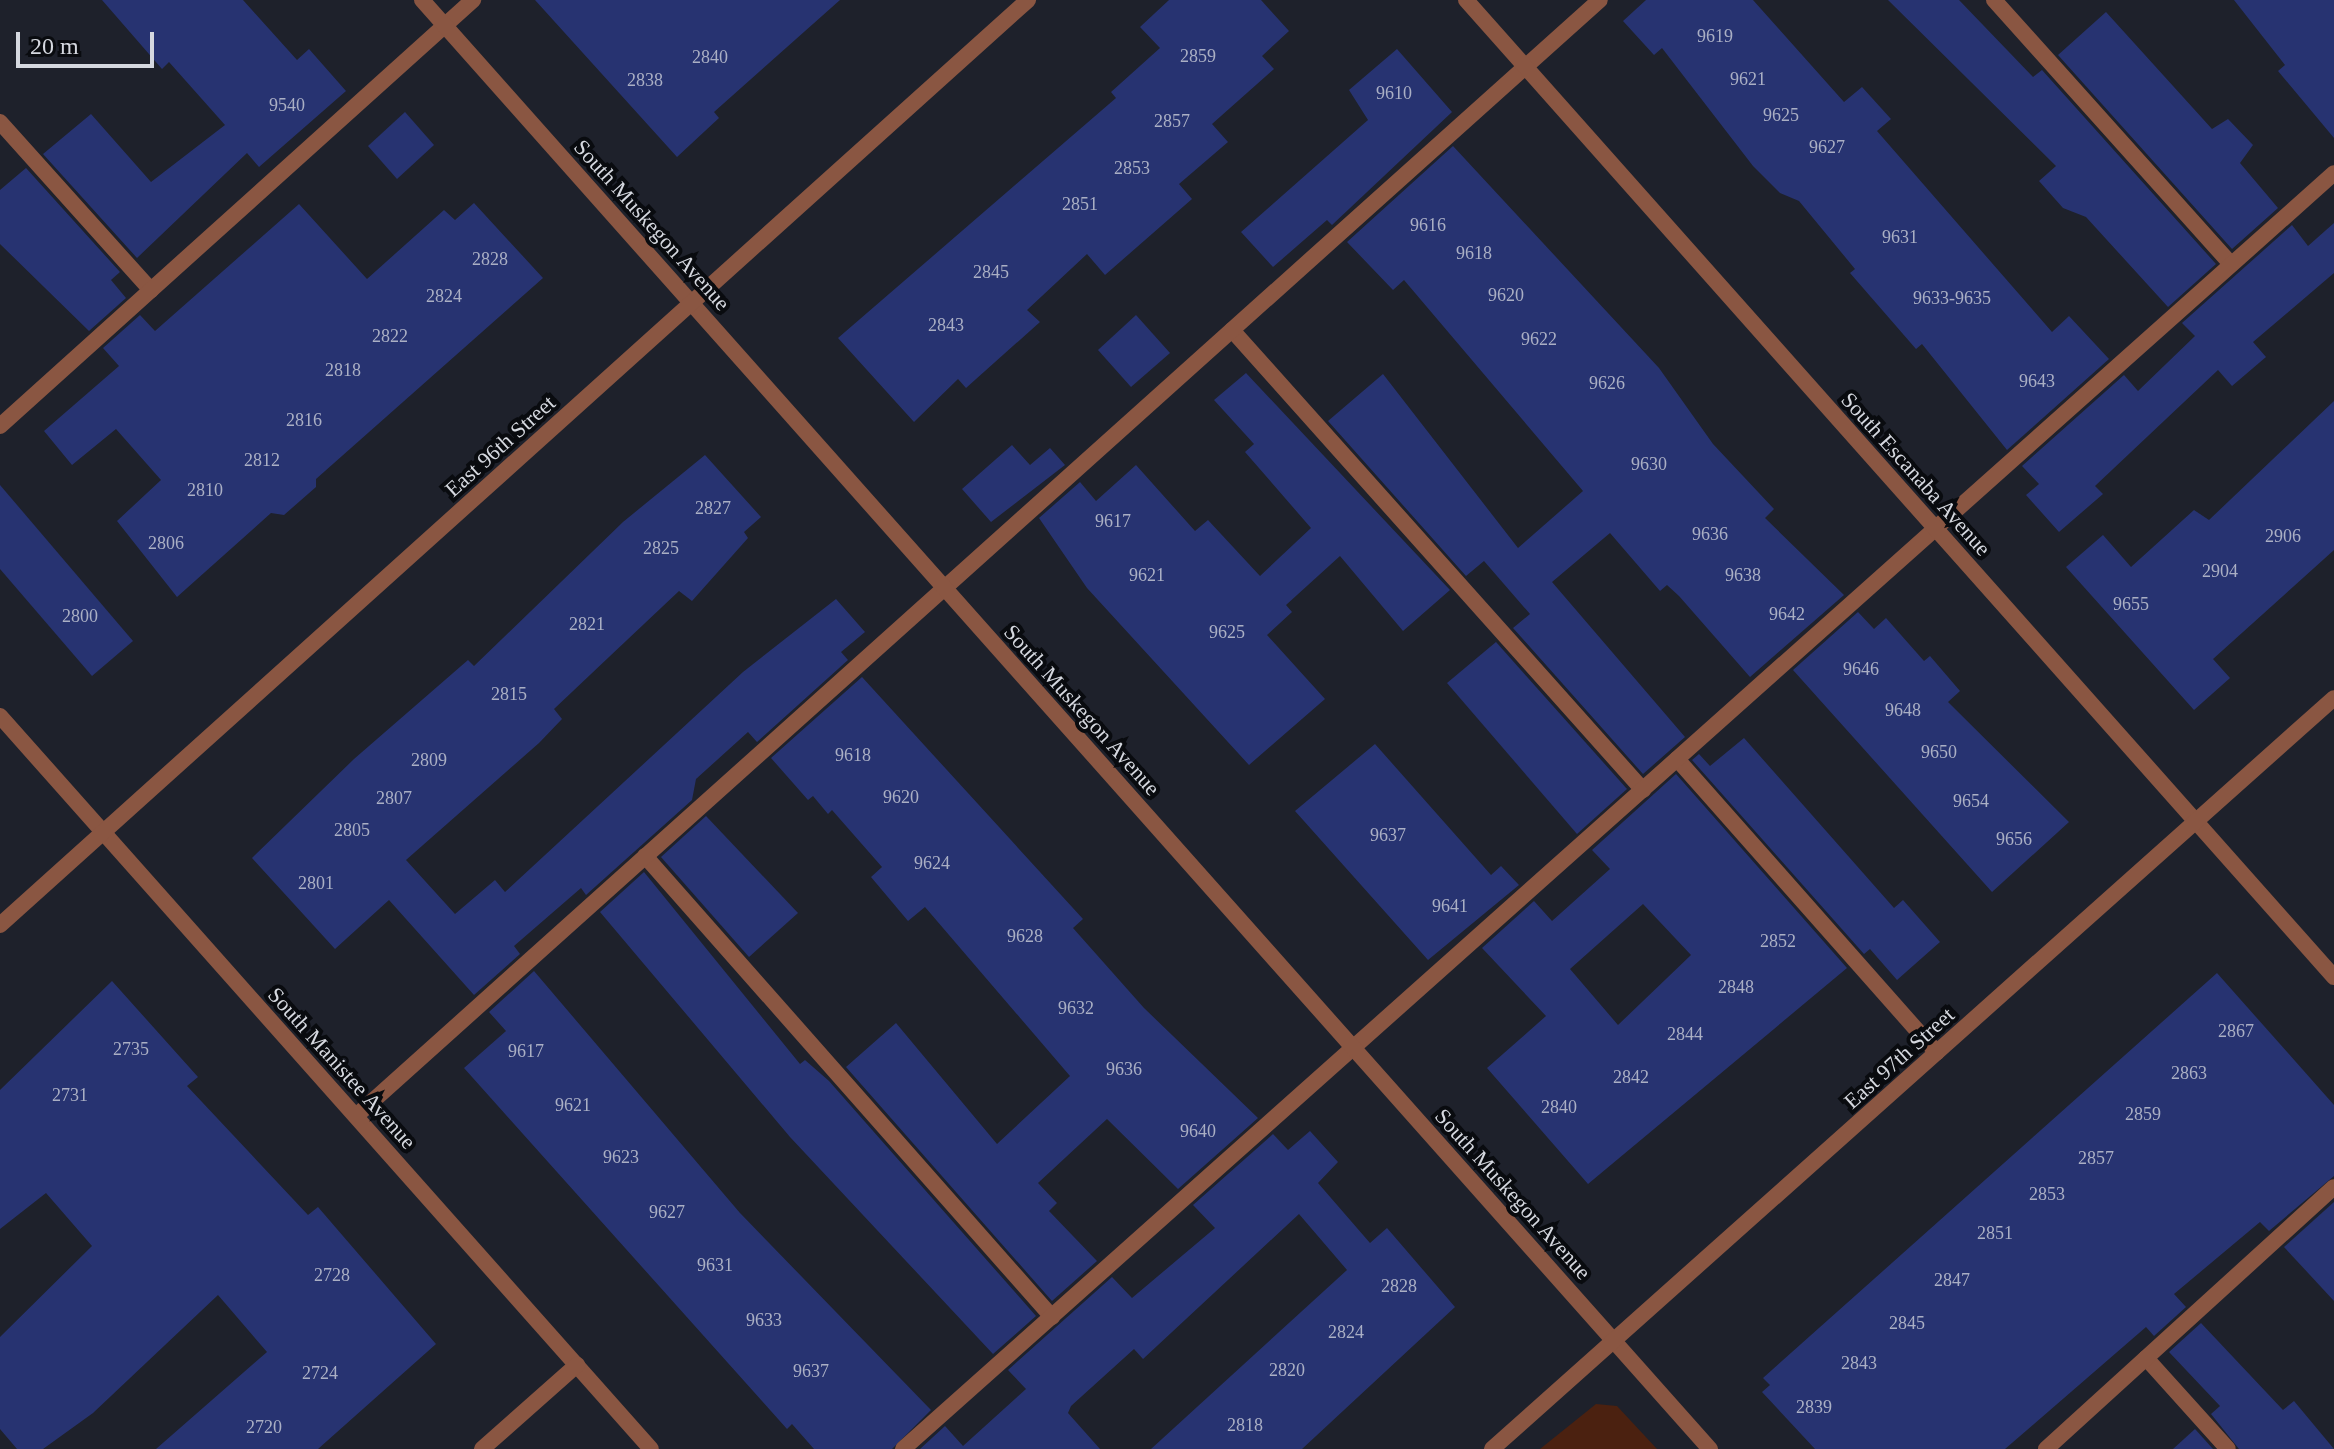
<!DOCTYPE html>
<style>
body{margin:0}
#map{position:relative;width:2334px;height:1449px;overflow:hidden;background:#1e212b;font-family:"Times New Roman",serif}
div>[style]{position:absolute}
.green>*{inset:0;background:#4b2110}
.building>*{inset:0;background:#273371}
.lane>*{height:16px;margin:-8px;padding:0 8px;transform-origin:8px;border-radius:8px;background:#8a5642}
.street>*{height:16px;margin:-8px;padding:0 8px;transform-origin:8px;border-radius:8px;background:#8a5642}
span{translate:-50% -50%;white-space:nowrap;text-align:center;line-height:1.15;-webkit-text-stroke:8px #090b0f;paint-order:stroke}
.number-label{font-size:18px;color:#aaafc4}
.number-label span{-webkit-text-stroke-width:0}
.street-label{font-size:22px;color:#d5d8df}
.scale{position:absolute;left:16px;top:32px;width:138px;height:36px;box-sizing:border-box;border:4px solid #d5d8df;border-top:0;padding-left:10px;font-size:24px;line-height:28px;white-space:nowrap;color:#d5d8df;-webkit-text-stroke:6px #090b0f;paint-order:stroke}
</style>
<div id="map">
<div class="green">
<div style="clip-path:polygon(1596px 1404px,1617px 1406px,1657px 1449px,1540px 1449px)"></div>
</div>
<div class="building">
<div style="clip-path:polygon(102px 0,243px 0,297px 60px,309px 49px,346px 91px,259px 167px,247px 153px,137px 258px,43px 154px,91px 114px,151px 182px,225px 125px,169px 62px,162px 69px)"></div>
<div style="clip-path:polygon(535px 0,840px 0,714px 112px,719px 118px,677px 157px)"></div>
<div style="clip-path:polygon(1169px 0,1261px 0,1289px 31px,1262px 56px,1274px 69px,1212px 124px,1228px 142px,1179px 184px,1192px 199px,1105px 275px,1087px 254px,1027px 310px,1040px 322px,966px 388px,958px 379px,914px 422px,838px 338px,1116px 98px,1111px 92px,1160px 48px,1140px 27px)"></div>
<div style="clip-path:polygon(1646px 0,1753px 0,1844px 102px,1862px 87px,1891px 119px,1877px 131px,2052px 332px,2069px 316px,2109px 359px,2007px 450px,1922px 344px,1916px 349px,1850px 273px,1855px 269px,1799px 201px,1780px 193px,1753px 166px,1662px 48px,1654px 55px,1623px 21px)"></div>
<div style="clip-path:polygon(1888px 0,1959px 0,2033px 77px,2042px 70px,2216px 264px,2168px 307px,2086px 217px,2063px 208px,2039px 181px,2056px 166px)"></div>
<div style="clip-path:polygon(2234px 0,2334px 0,2334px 138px,2278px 71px,2285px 65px)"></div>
<div style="clip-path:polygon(2106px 12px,2212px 129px,2228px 119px,2253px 145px,2240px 163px,2278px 208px,2232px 249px,2058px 55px)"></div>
<div style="clip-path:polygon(1397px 49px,1452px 112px,1332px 225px,1327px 220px,1273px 267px,1241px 232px,1368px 120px,1349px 90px)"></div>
<div style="clip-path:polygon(405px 112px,434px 145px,397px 179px,368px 146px)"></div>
<div style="clip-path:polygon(1453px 146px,1659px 368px,1713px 444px,1774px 509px,1765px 518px,1844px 595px,1750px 677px,1679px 596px,1667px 585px,1660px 591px,1610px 533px,1552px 582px,1685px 737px,1643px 774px,1513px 628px,1530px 614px,1484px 561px,1466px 576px,1328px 421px,1383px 374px,1518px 548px,1583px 491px,1404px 280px,1393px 290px,1347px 242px)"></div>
<div style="clip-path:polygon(26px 168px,120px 272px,111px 280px,126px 298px,89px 331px,0 244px,0 190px)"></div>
<div style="clip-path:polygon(474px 203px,543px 278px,316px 479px,316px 487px,284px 515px,271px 513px,177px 597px,117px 521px,161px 480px,116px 429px,72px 465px,44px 431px,119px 366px,103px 348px,140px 315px,155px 331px,299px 204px,367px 279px,444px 210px,455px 220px)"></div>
<div style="clip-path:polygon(2334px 223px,2334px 273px,2253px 342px,2266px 357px,2232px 386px,2218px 370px,2095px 486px,2103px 494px,2059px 532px,2026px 495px,2039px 484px,2022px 466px,2124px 375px,2138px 391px,2195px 336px,2182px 323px,2292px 225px,2308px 246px)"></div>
<div style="clip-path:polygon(1136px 315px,1170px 353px,1131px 387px,1098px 350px)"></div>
<div style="clip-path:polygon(1246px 373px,1450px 590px,1403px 631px,1340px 556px,1286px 605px,1292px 612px,1267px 635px,1325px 699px,1249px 765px,1087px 588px,1039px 518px,1080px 482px,1096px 501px,1136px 465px,1195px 531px,1208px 520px,1260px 576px,1311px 528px,1245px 452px,1254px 444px,1214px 400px)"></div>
<div style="clip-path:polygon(2334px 401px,2334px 550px,2213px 659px,2230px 678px,2194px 710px,2066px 567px,2103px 535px,2131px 567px,2194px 510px,2209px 520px)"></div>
<div style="clip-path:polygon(1012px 445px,1030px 465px,1050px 448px,1065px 465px,991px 522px,962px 489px)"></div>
<div style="clip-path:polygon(705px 455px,761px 517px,744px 532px,748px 538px,692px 601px,679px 591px,609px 657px,554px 709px,562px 719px,539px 743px,406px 860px,455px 914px,495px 880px,505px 892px,743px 672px,836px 599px,865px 632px,841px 652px,848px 660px,757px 742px,748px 732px,696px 779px,692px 800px,586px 895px,581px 888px,514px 946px,520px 954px,474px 995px,389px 900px,335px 949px,252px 858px,354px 759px,468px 660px,474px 666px,623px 522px)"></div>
<div style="clip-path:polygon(0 485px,133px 641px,92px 676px,0 569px)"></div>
<div style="clip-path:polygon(1858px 612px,1874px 629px,1886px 618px,1924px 661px,1930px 656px,1960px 691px,1948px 702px,2069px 822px,1992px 892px,1793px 670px)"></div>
<div style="clip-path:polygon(1496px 642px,1627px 789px,1577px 834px,1447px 683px)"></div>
<div style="clip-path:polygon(862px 677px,1083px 919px,1073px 928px,1144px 1008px,1258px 1118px,1178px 1189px,1107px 1119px,1038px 1183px,1057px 1203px,1049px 1211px,1097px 1261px,1052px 1301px,846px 1067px,896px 1023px,997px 1144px,1070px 1076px,925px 907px,908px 921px,871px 877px,882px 867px,832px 810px,828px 814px,813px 796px,808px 800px,771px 758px)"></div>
<div style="clip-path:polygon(1744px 738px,1894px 908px,1903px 900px,1940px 942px,1897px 980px,1870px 949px,1864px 954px,1692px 760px,1699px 754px,1710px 766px)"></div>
<div style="clip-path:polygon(1375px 744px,1491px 875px,1501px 866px,1519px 885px,1428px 960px,1295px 811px)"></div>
<div style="clip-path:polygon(evenodd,1676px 774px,1847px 968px,1588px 1184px,1487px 1068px,1546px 1016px,1482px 948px,1534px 901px,1552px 921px,1610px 869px,1592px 850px,1676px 774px,1643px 904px,1691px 955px,1618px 1025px,1570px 969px,1643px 904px)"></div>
<div style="clip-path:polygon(706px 816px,798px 913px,749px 957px,661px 857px)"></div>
<div style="clip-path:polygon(644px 872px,800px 1064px,805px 1060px,829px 1081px,1036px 1316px,993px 1354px,790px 1137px,600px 912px)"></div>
<div style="clip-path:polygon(534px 971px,740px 1213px,931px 1410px,892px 1449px,814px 1449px,792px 1424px,787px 1429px,464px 1068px,506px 1031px,489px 1012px)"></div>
<div style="clip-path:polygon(2217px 973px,2334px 1105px,2334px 1176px,2269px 1231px,2260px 1222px,2174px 1294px,2186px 1307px,2154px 1336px,2146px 1327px,2005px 1449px,1815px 1449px,1762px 1392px,1770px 1385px,1763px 1378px)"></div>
<div style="clip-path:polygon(112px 981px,198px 1077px,187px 1086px,308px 1215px,318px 1207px,436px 1344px,318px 1449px,156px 1449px,267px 1352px,218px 1295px,93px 1413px,43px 1449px,17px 1449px,0 1429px,0 1337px,92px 1246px,46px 1193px,0 1229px,0 1090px)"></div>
<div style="clip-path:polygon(1310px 1131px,1338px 1162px,1318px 1183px,1370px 1243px,1387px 1228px,1455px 1307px,1302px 1449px,1151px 1449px,1347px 1270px,1299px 1214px,1143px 1359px,1134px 1349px,1071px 1406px,1068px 1413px,1100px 1449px,920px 1449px,945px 1426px,963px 1446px,1026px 1389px,1008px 1370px,1112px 1277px,1132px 1298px,1215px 1228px,1193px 1205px,1273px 1134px,1288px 1150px)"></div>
<div style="clip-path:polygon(2334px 1202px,2334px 1301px,2284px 1247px)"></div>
<div style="clip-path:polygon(2201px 1323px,2283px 1410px,2294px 1401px,2334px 1449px,2239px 1449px,2211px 1414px,2220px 1406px,2169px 1352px)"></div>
<div style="clip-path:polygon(2195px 1429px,2213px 1449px,2173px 1449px)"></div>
</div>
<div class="lane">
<div style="left:1994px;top:0;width:355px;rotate:48.1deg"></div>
<div style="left:0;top:122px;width:226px;rotate:48.1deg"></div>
<div style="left:1232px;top:330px;width:617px;rotate:48.22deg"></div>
<div style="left:0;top:426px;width:637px;rotate:-42.01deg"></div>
<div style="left:1677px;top:759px;width:392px;rotate:48.5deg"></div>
<div style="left:645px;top:856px;width:615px;rotate:48.56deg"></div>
<div style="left:356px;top:1116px;width:1671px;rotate:-41.9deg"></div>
<div style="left:2146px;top:1358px;width:122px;rotate:48deg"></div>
<div style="left:903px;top:1449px;width:1917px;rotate:-41.72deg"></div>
<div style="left:2046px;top:1449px;width:389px;rotate:-42.3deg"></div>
</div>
<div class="street">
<div style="left:422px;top:0;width:1939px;rotate:48.37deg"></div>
<div style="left:1466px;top:0;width:1307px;rotate:48.38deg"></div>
<div style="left:0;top:716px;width:980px;rotate:48.39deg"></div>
<div style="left:0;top:925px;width:1383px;rotate:-41.98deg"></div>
<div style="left:482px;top:1449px;width:127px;rotate:-41.5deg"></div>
<div style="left:1492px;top:1449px;width:1128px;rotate:-41.73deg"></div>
</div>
<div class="number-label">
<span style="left:1715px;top:36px">9619</span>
<span style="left:1198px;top:56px">2859</span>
<span style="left:710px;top:57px">2840</span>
<span style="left:1748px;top:79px">9621</span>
<span style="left:645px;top:80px">2838</span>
<span style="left:1394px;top:93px">9610</span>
<span style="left:287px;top:105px">9540</span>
<span style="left:1781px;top:115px">9625</span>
<span style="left:1172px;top:121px">2857</span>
<span style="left:1827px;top:147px">9627</span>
<span style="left:1132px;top:168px">2853</span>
<span style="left:1080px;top:204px">2851</span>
<span style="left:1428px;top:225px">9616</span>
<span style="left:1900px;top:237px">9631</span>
<span style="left:1474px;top:253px">9618</span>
<span style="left:490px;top:259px">2828</span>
<span style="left:991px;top:272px">2845</span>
<span style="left:1506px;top:295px">9620</span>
<span style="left:444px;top:296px">2824</span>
<span style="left:1952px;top:298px">9633-9635</span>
<span style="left:946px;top:325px">2843</span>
<span style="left:390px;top:336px">2822</span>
<span style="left:1539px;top:339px">9622</span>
<span style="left:343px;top:370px">2818</span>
<span style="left:2037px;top:381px">9643</span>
<span style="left:1607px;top:383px">9626</span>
<span style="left:304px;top:420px">2816</span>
<span style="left:262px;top:460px">2812</span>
<span style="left:1649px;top:464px">9630</span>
<span style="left:205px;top:490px">2810</span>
<span style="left:713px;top:508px">2827</span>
<span style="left:1113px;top:521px">9617</span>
<span style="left:1710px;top:534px">9636</span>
<span style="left:2283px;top:536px">2906</span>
<span style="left:166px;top:543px">2806</span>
<span style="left:661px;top:548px">2825</span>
<span style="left:2220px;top:571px">2904</span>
<span style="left:1147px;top:575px">9621</span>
<span style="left:1743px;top:575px">9638</span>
<span style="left:2131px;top:604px">9655</span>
<span style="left:1787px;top:614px">9642</span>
<span style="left:80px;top:616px">2800</span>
<span style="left:587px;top:624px">2821</span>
<span style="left:1227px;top:632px">9625</span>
<span style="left:1861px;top:669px">9646</span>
<span style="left:509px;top:694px">2815</span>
<span style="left:1903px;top:710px">9648</span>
<span style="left:1939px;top:752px">9650</span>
<span style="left:853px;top:755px">9618</span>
<span style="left:429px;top:760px">2809</span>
<span style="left:901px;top:797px">9620</span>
<span style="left:394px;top:798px">2807</span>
<span style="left:1971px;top:801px">9654</span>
<span style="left:352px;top:830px">2805</span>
<span style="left:1388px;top:835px">9637</span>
<span style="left:2014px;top:839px">9656</span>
<span style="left:932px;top:863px">9624</span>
<span style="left:316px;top:883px">2801</span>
<span style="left:1450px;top:906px">9641</span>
<span style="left:1025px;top:936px">9628</span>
<span style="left:1778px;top:941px">2852</span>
<span style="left:1736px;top:987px">2848</span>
<span style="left:1076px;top:1008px">9632</span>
<span style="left:2236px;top:1031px">2867</span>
<span style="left:1685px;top:1034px">2844</span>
<span style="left:131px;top:1049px">2735</span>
<span style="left:526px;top:1051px">9617</span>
<span style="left:1124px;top:1069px">9636</span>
<span style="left:2189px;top:1073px">2863</span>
<span style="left:1631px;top:1077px">2842</span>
<span style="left:70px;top:1095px">2731</span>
<span style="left:573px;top:1105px">9621</span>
<span style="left:1559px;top:1107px">2840</span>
<span style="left:2143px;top:1114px">2859</span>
<span style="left:1198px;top:1131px">9640</span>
<span style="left:621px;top:1157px">9623</span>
<span style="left:2096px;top:1158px">2857</span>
<span style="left:2047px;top:1194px">2853</span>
<span style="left:667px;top:1212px">9627</span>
<span style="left:1995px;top:1233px">2851</span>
<span style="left:715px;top:1265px">9631</span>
<span style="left:332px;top:1275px">2728</span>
<span style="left:1952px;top:1280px">2847</span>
<span style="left:1399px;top:1286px">2828</span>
<span style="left:764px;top:1320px">9633</span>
<span style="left:1907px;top:1323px">2845</span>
<span style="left:1346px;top:1332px">2824</span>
<span style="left:1859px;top:1363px">2843</span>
<span style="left:1287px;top:1370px">2820</span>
<span style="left:811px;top:1371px">9637</span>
<span style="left:320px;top:1373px">2724</span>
<span style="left:1814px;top:1407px">2839</span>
<span style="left:1245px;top:1425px">2818</span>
<span style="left:264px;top:1427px">2720</span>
</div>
<div class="street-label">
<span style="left:652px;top:225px;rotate:48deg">South Muskegon Avenue</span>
<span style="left:500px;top:446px;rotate:-42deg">East 96th Street</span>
<span style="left:1916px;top:474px;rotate:48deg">South Escanaba Avenue</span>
<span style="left:1082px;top:710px;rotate:48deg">South Muskegon Avenue</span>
<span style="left:1899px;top:1058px;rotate:-42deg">East 97th Street</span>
<span style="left:342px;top:1068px;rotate:48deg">South Manistee Avenue</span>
<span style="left:1513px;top:1194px;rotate:48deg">South Muskegon Avenue</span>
</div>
<div class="scale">20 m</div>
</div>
